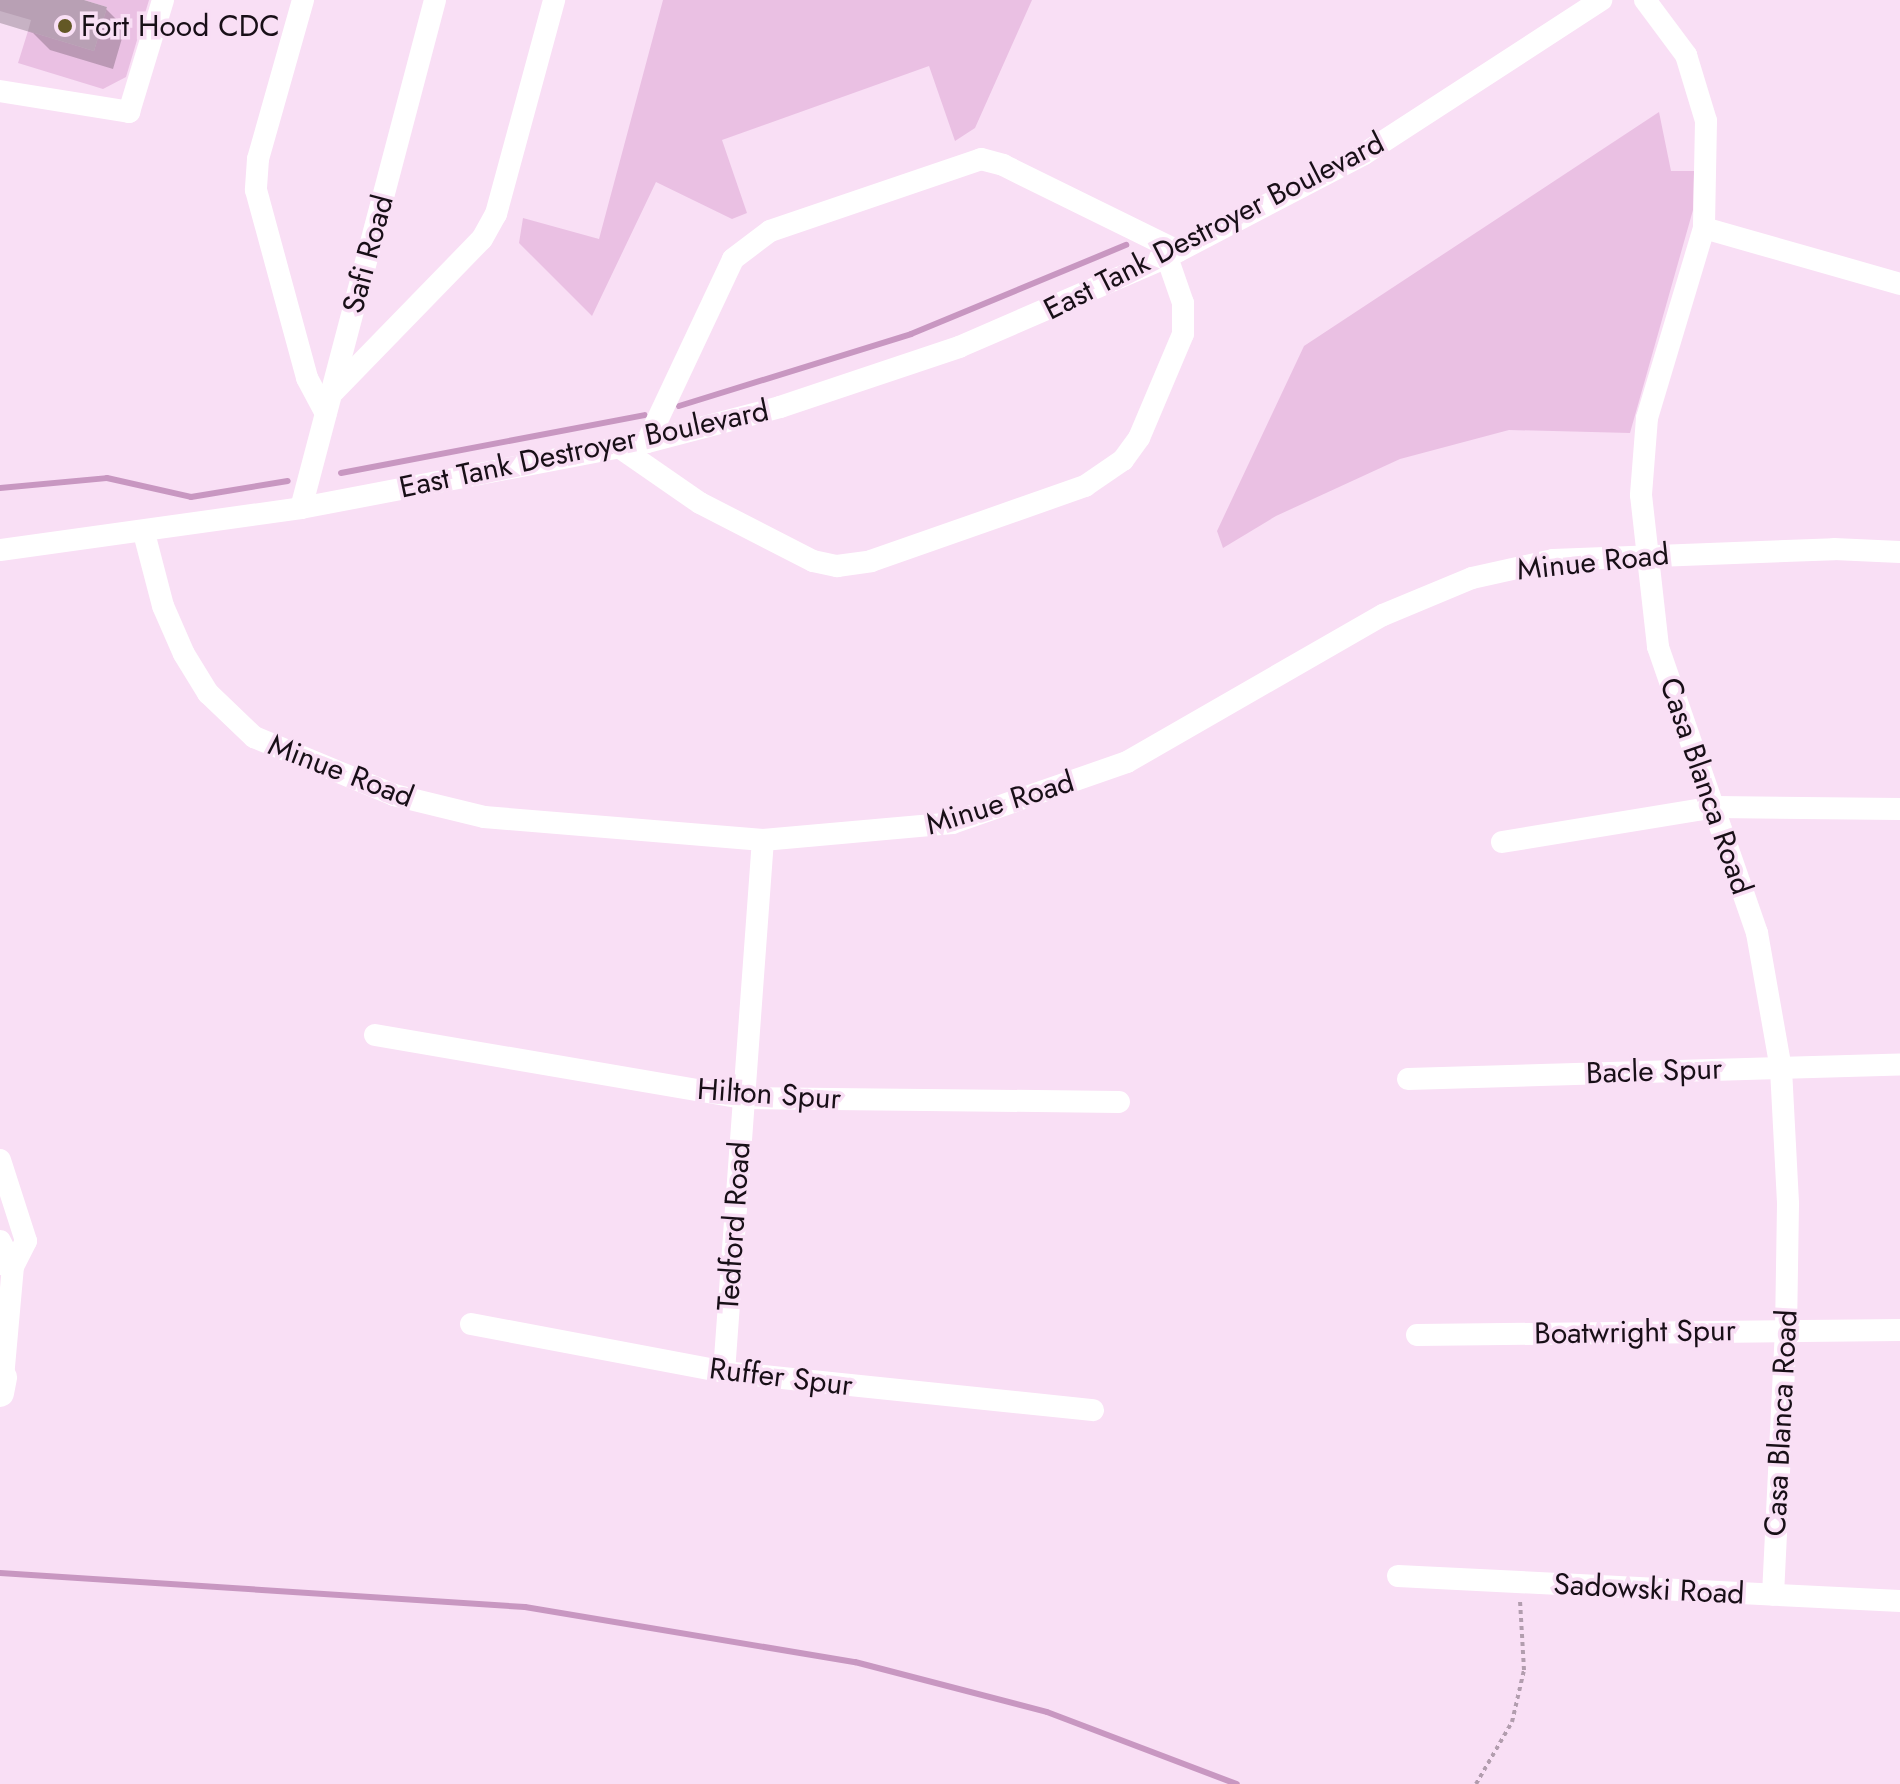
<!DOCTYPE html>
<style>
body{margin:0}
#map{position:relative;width:1900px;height:1784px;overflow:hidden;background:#f9dff5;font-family:Jost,sans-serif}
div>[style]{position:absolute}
.green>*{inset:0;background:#eac0e3}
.shadow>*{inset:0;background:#0003}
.stream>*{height:6px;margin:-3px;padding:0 3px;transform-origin:3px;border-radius:3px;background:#c897c1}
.building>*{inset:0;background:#b8a0b4}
.path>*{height:4px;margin-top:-2px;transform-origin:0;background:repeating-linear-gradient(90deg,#b29dae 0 4px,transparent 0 8px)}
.minor>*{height:22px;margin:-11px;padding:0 11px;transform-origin:11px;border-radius:11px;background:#fff}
.major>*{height:28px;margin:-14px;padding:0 14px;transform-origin:14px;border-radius:14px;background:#fff}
.dots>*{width:22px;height:22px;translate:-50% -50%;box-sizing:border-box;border:4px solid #f9dff5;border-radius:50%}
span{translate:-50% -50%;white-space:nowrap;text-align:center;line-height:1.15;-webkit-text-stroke:7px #f9dff5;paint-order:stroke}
.poi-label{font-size:30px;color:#180f17}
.left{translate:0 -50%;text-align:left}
.street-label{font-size:30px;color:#180f17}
</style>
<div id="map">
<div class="green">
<div style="clip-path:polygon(84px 0,149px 0,126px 77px,103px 89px,18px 63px,28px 31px,94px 51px,107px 7px)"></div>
<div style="clip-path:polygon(663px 0,1032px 0,975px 128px,955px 141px,929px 66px,722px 140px,747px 213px,732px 219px,656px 182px,592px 316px,519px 243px,523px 218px,599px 239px)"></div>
<div style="clip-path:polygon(1659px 112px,1671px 171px,1694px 171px,1693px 210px,1630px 433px,1509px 430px,1400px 459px,1276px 516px,1223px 548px,1217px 531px,1304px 346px)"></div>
</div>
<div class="shadow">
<div style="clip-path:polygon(0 0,77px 0,106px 9px,125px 28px,113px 69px,50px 50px,33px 33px,0 23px)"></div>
</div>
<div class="stream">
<div style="left:679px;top:406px;width:243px;rotate:-17.2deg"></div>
<div style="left:911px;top:334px;width:233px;rotate:-22.5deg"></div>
<div style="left:341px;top:473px;width:309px;rotate:-10.8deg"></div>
<div style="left:0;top:488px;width:107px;rotate:-5.3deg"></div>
<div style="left:107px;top:478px;width:86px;rotate:12.7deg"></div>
<div style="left:191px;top:497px;width:98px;rotate:-9.4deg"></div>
<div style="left:0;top:1573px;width:526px;rotate:3.71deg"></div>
<div style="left:525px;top:1607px;width:335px;rotate:9.5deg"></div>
<div style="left:855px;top:1662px;width:198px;rotate:14.6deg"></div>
<div style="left:1047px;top:1712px;width:203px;rotate:20.8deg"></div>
</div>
<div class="building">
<div style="clip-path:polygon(0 0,84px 0,107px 7px,94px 51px,28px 31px,31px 20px,0 11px)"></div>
</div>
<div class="path">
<div style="left:1476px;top:1784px;width:72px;rotate:-59.9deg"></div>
<div style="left:1512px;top:1722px;width:53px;rotate:-77deg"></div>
<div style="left:1524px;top:1670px;width:69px;rotate:-93.3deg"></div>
</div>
<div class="minor">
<div style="left:303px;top:0;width:165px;rotate:105.8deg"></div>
<div style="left:258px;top:159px;width:31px;rotate:94deg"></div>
<div style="left:256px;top:190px;width:195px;rotate:74.8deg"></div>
<div style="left:307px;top:378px;width:40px;rotate:62deg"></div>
<div style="left:1645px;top:0;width:69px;rotate:53.3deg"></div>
<div style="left:1686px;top:55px;width:69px;rotate:73.1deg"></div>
<div style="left:1706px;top:121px;width:107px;rotate:91.1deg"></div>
<div style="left:1704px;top:228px;width:198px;rotate:106.7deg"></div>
<div style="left:1647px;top:418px;width:77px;rotate:94.5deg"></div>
<div style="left:1641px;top:495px;width:153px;rotate:83.6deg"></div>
<div style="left:1658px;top:647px;width:303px;rotate:70.9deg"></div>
<div style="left:1757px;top:933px;width:138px;rotate:80deg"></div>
<div style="left:1781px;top:1069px;width:135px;rotate:87deg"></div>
<div style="left:1788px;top:1204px;width:125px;rotate:90.9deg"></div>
<div style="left:1786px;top:1329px;width:266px;rotate:92.8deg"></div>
<div style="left:0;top:91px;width:131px;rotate:9.2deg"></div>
<div style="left:129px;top:112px;width:117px;rotate:-73.1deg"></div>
<div style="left:1704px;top:228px;width:204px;rotate:15.9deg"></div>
<div style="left:334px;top:391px;width:212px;rotate:-45.8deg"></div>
<div style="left:482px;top:239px;width:29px;rotate:-61deg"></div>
<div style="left:496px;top:214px;width:222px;rotate:-74.8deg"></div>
<div style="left:647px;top:442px;width:202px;rotate:-64.8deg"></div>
<div style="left:733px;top:259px;width:46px;rotate:-37.1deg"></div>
<div style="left:770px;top:231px;width:223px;rotate:-18.8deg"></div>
<div style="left:981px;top:159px;width:23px;rotate:15deg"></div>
<div style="left:1003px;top:165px;width:195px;rotate:26.2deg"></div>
<div style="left:619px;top:447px;width:98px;rotate:34.7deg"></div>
<div style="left:700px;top:503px;width:127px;rotate:27.2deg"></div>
<div style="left:813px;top:561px;width:25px;rotate:12deg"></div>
<div style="left:837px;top:566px;width:34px;rotate:-8deg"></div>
<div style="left:871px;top:561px;width:227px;rotate:-19.3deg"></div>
<div style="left:1085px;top:486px;width:46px;rotate:-34.4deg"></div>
<div style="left:1123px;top:460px;width:27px;rotate:-54deg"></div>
<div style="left:1139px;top:438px;width:113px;rotate:-67.1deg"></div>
<div style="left:1183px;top:334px;width:31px;rotate:-90deg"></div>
<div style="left:1183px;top:303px;width:49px;rotate:-109.2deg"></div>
<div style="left:301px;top:508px;width:525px;rotate:-75.22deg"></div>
<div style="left:144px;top:533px;width:75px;rotate:75.4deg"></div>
<div style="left:163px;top:606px;width:52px;rotate:66.4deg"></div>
<div style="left:184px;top:654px;width:46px;rotate:58.4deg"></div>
<div style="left:208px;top:693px;width:64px;rotate:43.7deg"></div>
<div style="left:254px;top:737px;width:152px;rotate:22.5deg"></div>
<div style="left:394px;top:795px;width:93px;rotate:13.7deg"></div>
<div style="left:484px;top:817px;width:280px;rotate:4.7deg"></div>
<div style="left:763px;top:840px;width:190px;rotate:-5.1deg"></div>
<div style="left:952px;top:823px;width:185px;rotate:-19.2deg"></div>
<div style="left:1127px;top:762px;width:295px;rotate:-29.9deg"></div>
<div style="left:1383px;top:615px;width:96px;rotate:-22.6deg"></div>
<div style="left:1472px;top:578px;width:83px;rotate:-12.5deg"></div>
<div style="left:1553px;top:560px;width:281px;rotate:-2.2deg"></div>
<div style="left:1834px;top:549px;width:66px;rotate:2.6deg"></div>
<div style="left:0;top:550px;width:304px;rotate:-7.9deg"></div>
<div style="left:301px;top:508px;width:352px;rotate:-10.8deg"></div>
<div style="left:647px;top:442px;width:138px;rotate:-14.7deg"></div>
<div style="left:780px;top:407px;width:189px;rotate:-18.5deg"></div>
<div style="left:959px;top:347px;width:227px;rotate:-23.4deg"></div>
<div style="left:1167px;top:257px;width:222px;rotate:-27.6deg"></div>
<div style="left:1364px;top:154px;width:283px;rotate:-33deg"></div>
<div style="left:1502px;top:842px;width:217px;rotate:-9.3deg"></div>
<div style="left:1716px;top:807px;width:184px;rotate:0.6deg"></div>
<div style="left:375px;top:1035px;width:373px;rotate:9.7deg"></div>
<div style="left:743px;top:1098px;width:376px;rotate:0.6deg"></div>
<div style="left:1408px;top:1079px;width:492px;rotate:-1.7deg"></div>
<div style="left:0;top:1160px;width:85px;rotate:72.2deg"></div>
<div style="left:26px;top:1241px;width:28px;rotate:117deg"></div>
<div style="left:13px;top:1266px;width:12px;rotate:-171deg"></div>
<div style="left:0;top:1241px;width:28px;rotate:63deg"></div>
<div style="left:13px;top:1266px;width:111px;rotate:95.1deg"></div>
<div style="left:471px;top:1324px;width:258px;rotate:10.7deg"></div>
<div style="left:724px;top:1372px;width:371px;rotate:5.9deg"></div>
<div style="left:1417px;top:1335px;width:483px;rotate:-0.6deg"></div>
<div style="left:724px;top:1372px;width:533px;rotate:-85.81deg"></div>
<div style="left:1398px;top:1576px;width:503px;rotate:2.85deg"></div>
</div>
<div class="major">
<div style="left:0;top:1393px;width:16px;rotate:-79deg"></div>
</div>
<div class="dots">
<div style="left:65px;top:26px;background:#635825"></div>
</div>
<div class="poi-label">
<span class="left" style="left:81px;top:26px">Fort Hood CDC</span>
</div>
<div class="street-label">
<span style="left:1214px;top:226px;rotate:-27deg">East Tank Destroyer Boulevard</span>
<span style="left:368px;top:254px;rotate:-75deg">Safi Road</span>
<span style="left:584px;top:449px;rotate:-12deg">East Tank Destroyer Boulevard</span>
<span style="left:1593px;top:562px;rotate:-6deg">Minue Road</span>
<span style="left:341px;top:771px;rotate:21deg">Minue Road</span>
<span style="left:1706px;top:786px;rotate:71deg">Casa Blanca Road</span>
<span style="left:1000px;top:803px;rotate:-17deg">Minue Road</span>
<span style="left:1654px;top:1071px;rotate:-2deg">Bacle Spur</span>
<span style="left:769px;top:1094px;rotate:4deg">Hilton Spur</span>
<span style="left:734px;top:1226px;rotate:-86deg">Tedford Road</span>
<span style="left:1635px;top:1332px;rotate:-1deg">Boatwright Spur</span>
<span style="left:781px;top:1377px;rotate:7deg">Ruffer Spur</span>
<span style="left:1781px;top:1423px;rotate:-87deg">Casa Blanca Road</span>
<span style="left:1649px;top:1589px;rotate:3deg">Sadowski Road</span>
</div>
</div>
